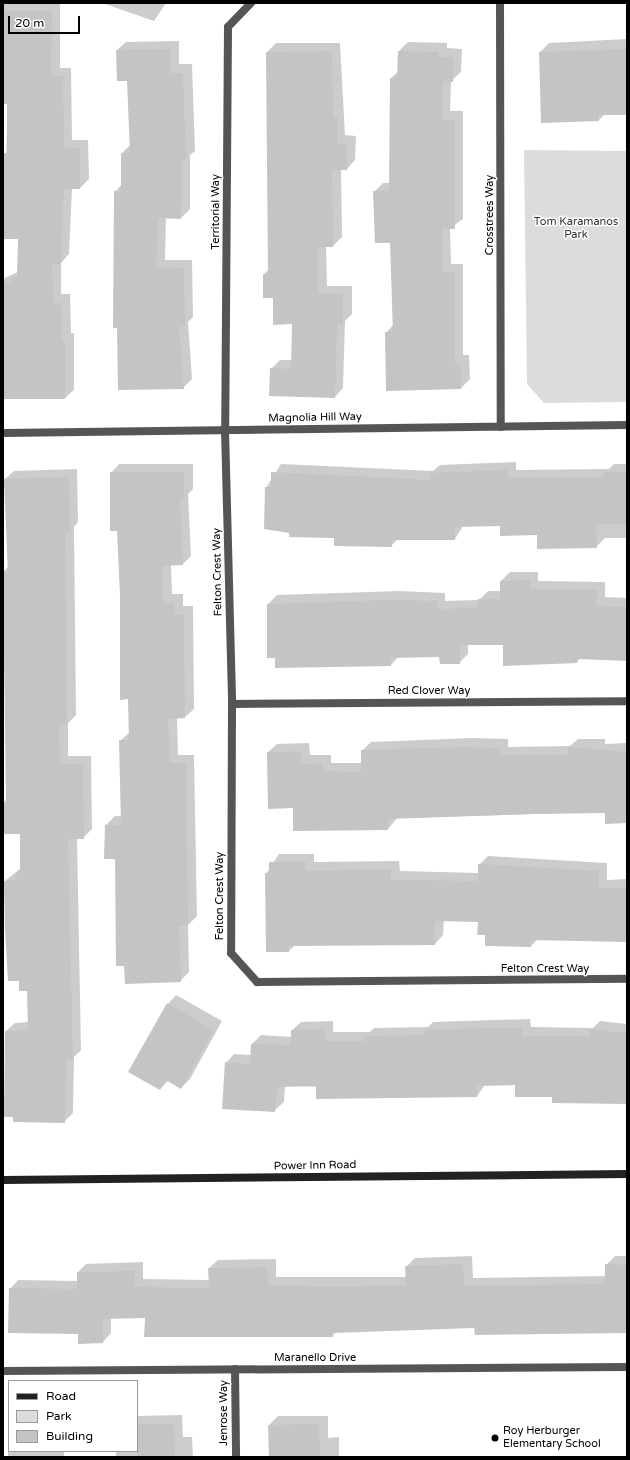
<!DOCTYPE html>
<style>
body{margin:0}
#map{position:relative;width:630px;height:1460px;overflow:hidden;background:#fff;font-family:"Varela Round",sans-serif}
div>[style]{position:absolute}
.green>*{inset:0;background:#dcdcdc}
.shadow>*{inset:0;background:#0003}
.building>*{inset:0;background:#c4c4c4}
.minor>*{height:8px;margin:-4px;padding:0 4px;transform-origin:4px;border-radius:4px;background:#555}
.secondary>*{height:8px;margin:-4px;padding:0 4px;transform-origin:4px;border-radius:4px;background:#222}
.dots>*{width:11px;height:11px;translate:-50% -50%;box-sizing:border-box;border:2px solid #fff;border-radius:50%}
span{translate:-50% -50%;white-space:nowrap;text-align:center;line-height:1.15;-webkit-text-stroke:3px #fff;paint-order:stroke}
.street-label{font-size:11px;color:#000}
.park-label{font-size:11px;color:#333}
.poi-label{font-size:11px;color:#000}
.left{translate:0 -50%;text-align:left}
.frame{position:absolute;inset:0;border:4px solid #000;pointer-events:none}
.legend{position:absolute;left:8px;top:1380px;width:130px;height:72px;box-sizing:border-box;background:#fff;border:1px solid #999;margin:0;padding:5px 7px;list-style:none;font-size:12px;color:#000}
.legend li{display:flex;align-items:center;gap:8px;height:20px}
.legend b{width:20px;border:1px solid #999}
.scale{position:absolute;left:8px;top:16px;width:72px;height:18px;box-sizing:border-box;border:2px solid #000;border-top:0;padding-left:5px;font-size:12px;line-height:14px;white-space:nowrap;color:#000;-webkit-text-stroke:3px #fff;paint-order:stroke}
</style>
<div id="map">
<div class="green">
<div style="clip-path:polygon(524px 150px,627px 151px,627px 402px,544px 403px,527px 384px)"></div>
</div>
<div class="shadow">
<div style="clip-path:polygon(3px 3px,60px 3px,60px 68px,71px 68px,72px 140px,88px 140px,89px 179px,80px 188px,72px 188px,69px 254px,61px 263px,61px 294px,70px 294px,71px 333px,74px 333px,74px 390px,65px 398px,3px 398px,3px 279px,18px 272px,19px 238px,3px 238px,8px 103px,3px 103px)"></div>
<div style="clip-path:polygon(166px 3px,154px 21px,105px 4px,105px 3px)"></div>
<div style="clip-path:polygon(627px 39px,627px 114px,605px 114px,599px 120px,542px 122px,540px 52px,549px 43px)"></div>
<div style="clip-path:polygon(179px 41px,179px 64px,192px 64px,195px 151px,190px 155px,190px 209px,181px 218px,166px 217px,165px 260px,192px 260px,193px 317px,188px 322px,192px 379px,183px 388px,115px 192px,122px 184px,122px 153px,131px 144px,128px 80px,117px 50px,126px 42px)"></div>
<div style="clip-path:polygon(408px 42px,447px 43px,447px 48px,462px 49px,461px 72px,451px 81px,450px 111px,463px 111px,463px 219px,450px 228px,451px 264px,463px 264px,463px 355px,469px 355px,470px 379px,461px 388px,387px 390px,386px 333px,393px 325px,391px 242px,374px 192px,383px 183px,390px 183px,391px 78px,399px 71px,399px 51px)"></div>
<div style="clip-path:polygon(276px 43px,340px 43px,345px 135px,356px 136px,355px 160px,347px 169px,341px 169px,342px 237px,333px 246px,326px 246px,327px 286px,352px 286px,352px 314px,345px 321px,343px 388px,335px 397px,271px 369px,280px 360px,292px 360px,293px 323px,264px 274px,269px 269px,267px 52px)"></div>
<div style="clip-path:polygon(516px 462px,516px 470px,609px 469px,614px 464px,627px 464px,627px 538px,605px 538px,596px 547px,501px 525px,463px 526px,455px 539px,398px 539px,391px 546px,290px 532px,266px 488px,281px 464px,433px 471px,440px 465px)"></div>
<div style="clip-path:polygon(119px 464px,193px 464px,193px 489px,188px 494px,191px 556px,183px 564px,171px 565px,172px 594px,183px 594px,183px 606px,193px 606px,194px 709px,185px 717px,177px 718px,178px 755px,194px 755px,197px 916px,188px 925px,189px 972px,180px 981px,116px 858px,106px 825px,115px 816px,122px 816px,120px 741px,130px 732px,118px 530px,111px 473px)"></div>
<div style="clip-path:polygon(77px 469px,78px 522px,74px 527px,76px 715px,68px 723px,68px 756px,91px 756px,92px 829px,83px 838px,77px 838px,81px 1050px,74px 1057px,73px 1113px,64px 1122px,6px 1031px,15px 1023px,28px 1022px,28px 990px,20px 980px,5px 881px,21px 868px,21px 833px,3px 833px,3px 803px,7px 799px,3px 572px,8px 567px,5px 479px,14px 471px)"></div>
<div style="clip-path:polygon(510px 572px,538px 572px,538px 581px,605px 582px,605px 597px,627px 598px,627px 660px,580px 658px,577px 662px,504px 644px,468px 644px,468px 654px,459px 663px,440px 656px,399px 656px,391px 665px,276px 657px,268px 604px,277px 595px,399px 591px,445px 593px,445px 601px,479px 600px,488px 591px,501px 591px,501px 581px)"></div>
<div style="clip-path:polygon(472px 738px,508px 739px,508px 747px,570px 746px,578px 739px,605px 739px,605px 744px,627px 743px,627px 822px,606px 812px,397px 818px,388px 829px,294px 807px,268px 752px,277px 744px,309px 743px,310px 755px,331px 755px,331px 763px,362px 763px,362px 751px,371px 742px)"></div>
<div style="clip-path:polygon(279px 854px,314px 854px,314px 862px,399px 861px,400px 871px,479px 873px,479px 865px,488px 856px,607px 863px,607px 880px,627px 879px,627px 940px,538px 939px,531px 946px,486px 945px,486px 934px,479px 921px,444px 920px,443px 935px,435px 944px,295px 945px,289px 951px,267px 951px,266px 874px)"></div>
<div style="clip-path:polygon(176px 995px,222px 1021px,190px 1079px,181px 1088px,168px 1081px,160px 1089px,168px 1004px)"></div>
<div style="clip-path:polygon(530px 1019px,531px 1027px,593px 1028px,600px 1021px,627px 1024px,627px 1102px,516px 1084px,485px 1085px,477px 1096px,285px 1085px,284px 1102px,275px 1110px,226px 1063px,234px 1054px,251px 1055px,252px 1044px,261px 1035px,292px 1037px,292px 1030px,301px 1022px,333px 1021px,333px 1032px,370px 1032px,374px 1028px,428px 1027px,433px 1022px)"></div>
<div style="clip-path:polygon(472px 1256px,473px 1278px,606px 1276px,606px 1265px,615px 1256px,627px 1256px,627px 1333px,475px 1327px,336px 1332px,332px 1336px,146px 1317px,111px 1318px,111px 1333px,103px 1342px,79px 1333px,10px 1289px,18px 1280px,78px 1281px,78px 1272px,86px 1264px,143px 1262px,143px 1279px,209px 1280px,209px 1268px,218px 1260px,276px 1259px,276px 1277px,407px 1277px,406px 1267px,415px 1258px)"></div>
<div style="clip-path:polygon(182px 1415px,183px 1437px,192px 1437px,193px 1457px,116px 1457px,116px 1451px,137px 1451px,137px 1416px)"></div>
<div style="clip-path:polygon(278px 1416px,328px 1416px,328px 1438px,339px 1437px,339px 1457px,270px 1457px,269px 1425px)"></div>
<div style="clip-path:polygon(8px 1442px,9px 1451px,64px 1451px,64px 1457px,8px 1457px)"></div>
</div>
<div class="building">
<div style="clip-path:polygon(3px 11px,52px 11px,51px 76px,63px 76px,64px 149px,80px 148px,80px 189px,64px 189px,61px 264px,52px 264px,53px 303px,61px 303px,62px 341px,65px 341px,65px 399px,3px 399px,3px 283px,12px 283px,12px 277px,17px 277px,18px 239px,3px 239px,4px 153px,7px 153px,7px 104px,3px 104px)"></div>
<div style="clip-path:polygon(170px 49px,171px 73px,183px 73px,186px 160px,182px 160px,181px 219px,158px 218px,156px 269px,184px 268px,185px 326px,179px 327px,184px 389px,118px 390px,117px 328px,113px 328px,114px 191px,121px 191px,121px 153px,130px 153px,127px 81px,117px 81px,116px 50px)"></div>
<div style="clip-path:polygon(627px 49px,627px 115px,599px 115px,599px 121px,541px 123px,539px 52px)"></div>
<div style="clip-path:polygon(332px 51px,333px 118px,337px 118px,337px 144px,347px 144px,347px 170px,332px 170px,333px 247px,318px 247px,318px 294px,343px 294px,343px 324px,337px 324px,335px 398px,269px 396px,270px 368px,291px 369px,292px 324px,273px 325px,273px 298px,263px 298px,263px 274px,268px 274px,266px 52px)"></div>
<div style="clip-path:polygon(398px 51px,439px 52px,438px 57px,453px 57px,453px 82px,443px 81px,442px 120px,455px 120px,455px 229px,442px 229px,443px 273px,455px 272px,455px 364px,461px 364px,461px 389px,386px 391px,385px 332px,393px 332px,390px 243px,375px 243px,373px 191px,389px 191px,390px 78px,397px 78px)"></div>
<div style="clip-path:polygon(507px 470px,508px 478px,604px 477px,604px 472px,627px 472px,627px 524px,596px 524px,597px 548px,537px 549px,537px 535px,500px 536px,500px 526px,455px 527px,455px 540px,392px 540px,392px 547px,334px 546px,334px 538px,289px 537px,289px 533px,264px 529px,265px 487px,271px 487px,271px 472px,430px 480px,430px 473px)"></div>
<div style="clip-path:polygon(110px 472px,184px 472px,184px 499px,180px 499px,183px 565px,163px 566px,163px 603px,174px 603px,175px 615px,184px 614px,185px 718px,168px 719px,170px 763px,186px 763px,188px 926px,179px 926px,181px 982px,125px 984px,124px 966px,116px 966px,115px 859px,104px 859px,105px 825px,121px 825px,119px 740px,129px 740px,128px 699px,120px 700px,120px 595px,117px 531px,110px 531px)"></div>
<div style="clip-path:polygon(69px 477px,70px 532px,65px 532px,67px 725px,59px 725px,60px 764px,83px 764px,84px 839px,68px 839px,73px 1060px,66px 1060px,65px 1123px,13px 1122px,13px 1117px,4px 1117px,5px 1031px,28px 1030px,27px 991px,19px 991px,19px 981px,8px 981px,5px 928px,4px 881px,16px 880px,16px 873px,20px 873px,20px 834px,3px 834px,3px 805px,6px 804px,3px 573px,8px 573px,4px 479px)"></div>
<div style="clip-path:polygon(530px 580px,530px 589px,597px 590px,596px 606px,627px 607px,627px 661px,577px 659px,577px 663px,503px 666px,503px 645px,460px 645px,460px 664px,440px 664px,439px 657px,391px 658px,391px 666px,275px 668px,275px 658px,267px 658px,267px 604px,390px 600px,437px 601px,437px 609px,478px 608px,478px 599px,500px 599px,500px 581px)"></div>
<div style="clip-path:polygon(462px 747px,499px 748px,499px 755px,568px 755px,568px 747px,627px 752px,627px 823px,605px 824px,605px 813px,533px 814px,388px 819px,388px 830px,293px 831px,293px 808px,268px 809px,267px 752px,301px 751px,301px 764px,323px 763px,323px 771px,361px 772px,361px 750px)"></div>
<div style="clip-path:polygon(269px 862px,306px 862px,306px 871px,391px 869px,391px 880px,478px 881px,478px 864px,599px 871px,599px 888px,627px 888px,627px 942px,531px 940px,531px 947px,485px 946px,485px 935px,477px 935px,478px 922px,435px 921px,435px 945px,289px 946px,289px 952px,266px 952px,265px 873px,269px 873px)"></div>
<div style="clip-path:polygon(167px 1003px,214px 1030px,181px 1089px,166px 1080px,160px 1090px,128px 1072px)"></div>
<div style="clip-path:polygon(489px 1028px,522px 1028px,522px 1036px,590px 1036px,590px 1030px,627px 1033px,627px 1104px,552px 1103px,552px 1097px,515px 1097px,515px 1085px,477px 1086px,477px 1097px,316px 1099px,316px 1086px,277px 1087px,275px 1112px,222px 1109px,225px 1062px,250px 1064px,251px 1044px,291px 1045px,291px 1030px,324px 1029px,325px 1041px,365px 1041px,365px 1036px,424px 1035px,423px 1030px)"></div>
<div style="clip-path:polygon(463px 1264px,464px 1286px,605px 1284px,605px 1264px,627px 1265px,627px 1333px,475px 1335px,474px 1328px,333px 1333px,333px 1337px,144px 1337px,145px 1318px,103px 1319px,103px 1343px,78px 1344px,78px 1334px,8px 1333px,9px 1288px,77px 1289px,77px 1272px,135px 1271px,135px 1287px,209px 1288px,208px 1268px,267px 1267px,268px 1285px,333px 1287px,406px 1285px,405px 1266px)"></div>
<div style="clip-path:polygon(137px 1424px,174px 1424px,175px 1457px,137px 1457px)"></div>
<div style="clip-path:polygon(319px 1424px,320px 1457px,269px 1457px,268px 1425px)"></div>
</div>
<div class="minor">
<div style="left:251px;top:3px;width:33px;rotate:134deg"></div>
<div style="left:228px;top:27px;width:403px;rotate:90.4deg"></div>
<div style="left:225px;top:430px;width:274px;rotate:88.5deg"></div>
<div style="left:232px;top:704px;width:249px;rotate:90.2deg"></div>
<div style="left:231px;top:953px;width:39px;rotate:48deg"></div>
<div style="left:257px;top:982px;width:370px;rotate:-0.5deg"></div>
<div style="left:500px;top:3px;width:424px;rotate:89.9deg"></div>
<div style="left:3px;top:433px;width:624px;rotate:-0.73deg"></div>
<div style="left:232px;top:704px;width:395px;rotate:-0.4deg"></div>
<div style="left:235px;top:1369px;width:88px;rotate:89.3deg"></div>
<div style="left:3px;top:1371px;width:624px;rotate:-0.37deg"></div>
</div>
<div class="secondary">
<div style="left:3px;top:1180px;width:624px;rotate:-0.55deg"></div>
</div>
<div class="dots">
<div style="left:495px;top:1438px;background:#000"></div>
</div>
<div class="street-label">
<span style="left:216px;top:212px;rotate:-90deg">Territorial Way</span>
<span style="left:490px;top:215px;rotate:-90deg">Crosstrees Way</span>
<span style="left:315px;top:418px;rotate:-1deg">Magnolia Hill Way</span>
<span style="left:218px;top:572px;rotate:-91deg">Felton Crest Way</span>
<span style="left:429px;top:691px">Red Clover Way</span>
<span style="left:220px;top:896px;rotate:-90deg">Felton Crest Way</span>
<span style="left:545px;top:969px">Felton Crest Way</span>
<span style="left:315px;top:1166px;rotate:-1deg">Power Inn Road</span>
<span style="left:315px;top:1358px">Maranello Drive</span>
<span style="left:224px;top:1413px;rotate:-90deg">Jenrose Way</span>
</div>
<div class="park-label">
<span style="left:576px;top:229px">Tom Karamanos<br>Park</span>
</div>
<div class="poi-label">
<span class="left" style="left:503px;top:1438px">Roy Herburger<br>Elementary School</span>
</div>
<div class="frame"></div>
<ul class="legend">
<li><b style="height:5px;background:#222"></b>Road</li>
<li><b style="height:11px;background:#dcdcdc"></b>Park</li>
<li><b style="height:11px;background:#c4c4c4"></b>Building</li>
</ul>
<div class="scale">20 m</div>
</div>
